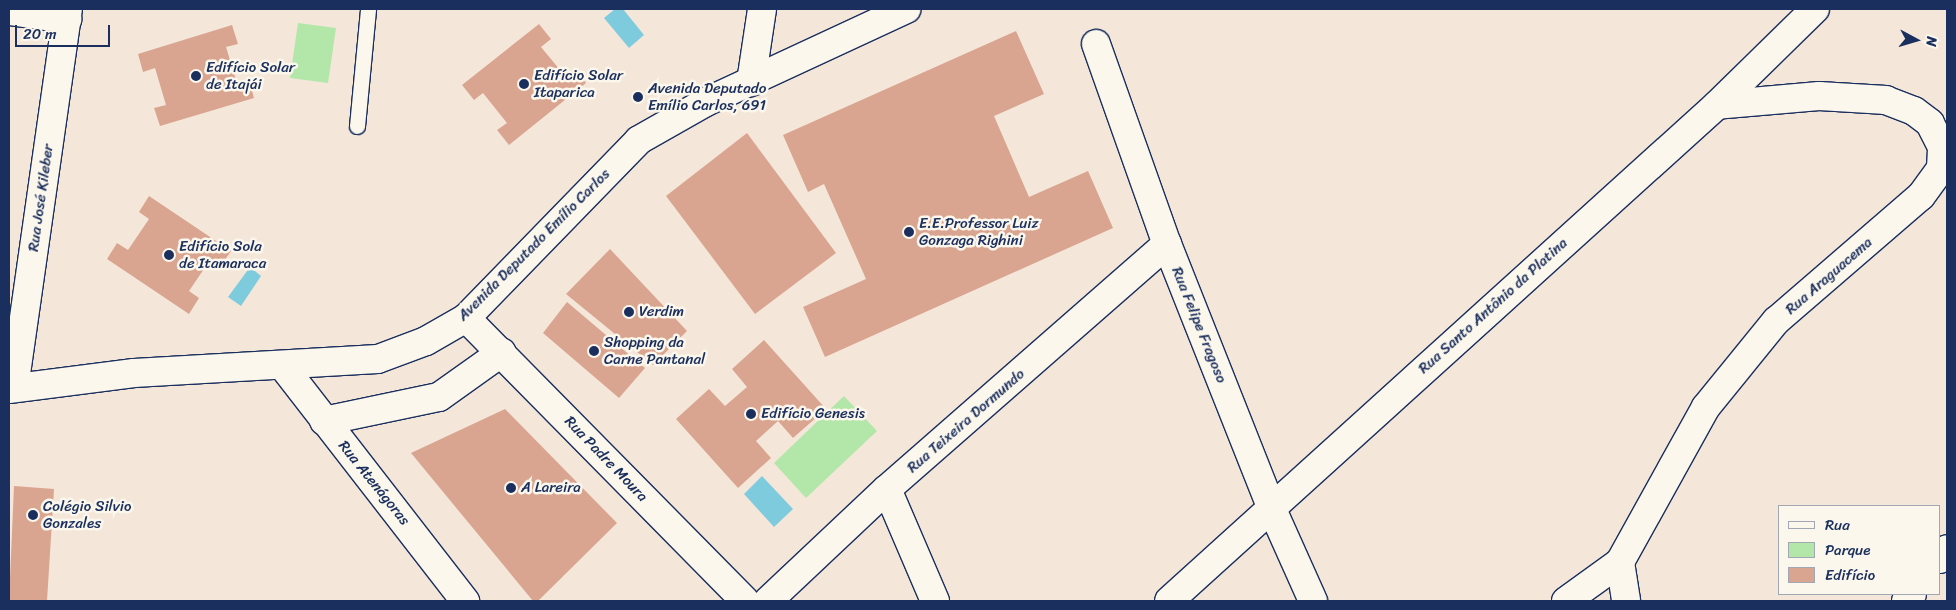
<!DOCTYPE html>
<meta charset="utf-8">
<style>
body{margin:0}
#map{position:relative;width:1956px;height:610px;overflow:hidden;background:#f4e7da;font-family:Sriracha,sans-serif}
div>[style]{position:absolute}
.green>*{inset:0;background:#b2e7a9}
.water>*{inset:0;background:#7fcbde}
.building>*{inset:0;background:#daa590}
.roads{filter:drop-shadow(1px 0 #1b2f5e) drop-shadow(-1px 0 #1b2f5e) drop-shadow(0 1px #1b2f5e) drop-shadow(0 -1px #1b2f5e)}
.lane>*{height:15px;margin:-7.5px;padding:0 7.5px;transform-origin:7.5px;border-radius:7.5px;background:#fbf7ec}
.street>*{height:28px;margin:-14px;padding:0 14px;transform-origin:14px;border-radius:14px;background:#fbf7ec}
.secondary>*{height:28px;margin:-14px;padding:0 14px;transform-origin:14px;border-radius:14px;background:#fbf7ec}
.dots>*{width:14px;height:14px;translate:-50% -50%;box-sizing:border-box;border:2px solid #fbf7ec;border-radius:50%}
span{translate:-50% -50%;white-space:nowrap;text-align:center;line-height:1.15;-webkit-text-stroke:5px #fbf7ec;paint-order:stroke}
.poi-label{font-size:15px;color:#1b2f5e}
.left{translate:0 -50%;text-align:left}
.street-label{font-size:15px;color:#1b2f5e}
.frame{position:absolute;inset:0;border:10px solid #1b2f5e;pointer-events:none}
.legend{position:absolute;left:1778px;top:505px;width:162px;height:90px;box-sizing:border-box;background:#fbf7ec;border:1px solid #a1a7b3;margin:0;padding:6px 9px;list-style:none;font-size:15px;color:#1b2f5e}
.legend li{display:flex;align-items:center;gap:10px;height:25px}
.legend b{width:25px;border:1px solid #a1a7b3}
.north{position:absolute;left:1891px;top:15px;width:50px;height:50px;-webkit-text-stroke:4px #fbf7ec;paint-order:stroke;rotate:96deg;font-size:14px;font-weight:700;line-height:20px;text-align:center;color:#1b2f5e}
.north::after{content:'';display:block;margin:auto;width:18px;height:22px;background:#1b2f5e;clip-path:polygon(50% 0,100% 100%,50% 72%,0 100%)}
.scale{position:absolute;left:15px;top:25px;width:95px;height:22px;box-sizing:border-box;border:2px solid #1b2f5e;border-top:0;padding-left:6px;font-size:15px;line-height:18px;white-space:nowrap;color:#1b2f5e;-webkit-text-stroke:4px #fbf7ec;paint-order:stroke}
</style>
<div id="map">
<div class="green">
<div style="clip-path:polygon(298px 23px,336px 28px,328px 83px,290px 78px)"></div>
<div style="clip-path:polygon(844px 396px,877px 431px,806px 498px,774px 463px)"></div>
</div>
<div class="water">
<div style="clip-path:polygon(615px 9px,623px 9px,644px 35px,629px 48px,604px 18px)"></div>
<div style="clip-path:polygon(250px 267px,261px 276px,241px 306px,228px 297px)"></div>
<div style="clip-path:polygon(762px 476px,793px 509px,774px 527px,744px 494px)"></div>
</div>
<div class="building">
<div style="clip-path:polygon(539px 24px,551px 39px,541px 47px,565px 76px,574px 69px,586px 83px,509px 145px,497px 130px,507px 123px,483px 93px,474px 100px,462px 85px)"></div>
<div style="clip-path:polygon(232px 25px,238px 44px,226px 47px,237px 83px,249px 80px,254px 98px,160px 126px,154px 108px,166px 105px,155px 68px,143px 72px,138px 54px)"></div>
<div style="clip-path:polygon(1016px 31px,1044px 94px,994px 116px,1029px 197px,1088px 171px,1113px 228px,825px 357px,803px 307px,866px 279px,824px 184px,808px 192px,783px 135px)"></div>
<div style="clip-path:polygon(747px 133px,836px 253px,755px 314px,666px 196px)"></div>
<div style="clip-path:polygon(149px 196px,231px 251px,220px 267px,210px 260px,189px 291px,199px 298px,189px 314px,107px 259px,117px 243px,128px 250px,149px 219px,139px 212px)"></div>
<div style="clip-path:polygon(610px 249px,687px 331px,653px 365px,566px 294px)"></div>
<div style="clip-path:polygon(567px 302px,645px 368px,619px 398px,543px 333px)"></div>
<div style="clip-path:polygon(764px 340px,826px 409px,793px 438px,778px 421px,756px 441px,771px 458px,738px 488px,676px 419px,709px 389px,725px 406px,747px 387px,732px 369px)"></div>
<div style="clip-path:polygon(505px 409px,617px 523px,538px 601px,533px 601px,411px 453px)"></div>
<div style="clip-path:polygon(14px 486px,54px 489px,47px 601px,9px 601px)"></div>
</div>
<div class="roads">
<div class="lane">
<div style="left:357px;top:126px;width:118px;rotate:-84.6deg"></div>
</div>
<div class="street">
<div style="left:9px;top:11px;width:59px;rotate:7.9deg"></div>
<div style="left:1096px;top:44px;width:212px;rotate:70.5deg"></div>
<div style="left:1167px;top:244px;width:283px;rotate:68.4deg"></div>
<div style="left:1271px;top:507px;width:103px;rotate:65.9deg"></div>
<div style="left:751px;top:82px;width:74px;rotate:-81.4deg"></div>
<div style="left:466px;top:318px;width:397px;rotate:45.4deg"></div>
<div style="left:282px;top:365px;width:299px;rotate:52.2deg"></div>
<div style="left:14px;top:388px;width:383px;rotate:-81.9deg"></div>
<div style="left:324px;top:421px;width:117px;rotate:-11.8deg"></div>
<div style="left:439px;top:397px;width:77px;rotate:-35.5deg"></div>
<div style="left:887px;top:489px;width:122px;rotate:66.8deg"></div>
<div style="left:1940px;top:559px;width:12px;rotate:-55deg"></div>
<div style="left:1620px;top:562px;width:39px;rotate:81deg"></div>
<div style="left:768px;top:601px;width:163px;rotate:-43.3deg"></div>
<div style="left:887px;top:489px;width:372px;rotate:-41.2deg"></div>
<div style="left:1169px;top:601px;width:739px;rotate:-42.15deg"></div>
<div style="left:1717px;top:105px;width:137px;rotate:-44.4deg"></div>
<div style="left:1566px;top:601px;width:67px;rotate:-35.8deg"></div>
<div style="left:1620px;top:562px;width:177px;rotate:-61deg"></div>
<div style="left:1706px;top:407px;width:111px;rotate:-50.9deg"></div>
<div style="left:1776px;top:321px;width:191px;rotate:-40.8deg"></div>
<div style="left:1921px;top:196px;width:34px;rotate:-54deg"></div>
<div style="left:1941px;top:168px;width:21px;rotate:-87deg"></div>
<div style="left:1942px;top:147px;width:27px;rotate:-117deg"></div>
<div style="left:1930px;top:123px;width:20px;rotate:-143deg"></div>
<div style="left:1914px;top:111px;width:30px;rotate:-159deg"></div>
<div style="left:1886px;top:100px;width:67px;rotate:-176.6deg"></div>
<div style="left:1819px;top:96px;width:102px;rotate:175deg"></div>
<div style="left:1906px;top:601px;width:9px;rotate:-49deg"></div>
</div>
<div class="secondary">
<div style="left:9px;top:389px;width:126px;rotate:-7.3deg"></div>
<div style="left:134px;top:373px;width:244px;rotate:-3.3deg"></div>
<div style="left:378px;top:359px;width:51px;rotate:-20.6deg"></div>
<div style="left:426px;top:341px;width:46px;rotate:-29.9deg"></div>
<div style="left:466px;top:318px;width:248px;rotate:-45.8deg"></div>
<div style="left:639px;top:140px;width:77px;rotate:-29.6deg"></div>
<div style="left:706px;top:102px;width:221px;rotate:-24.9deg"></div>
</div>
</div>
<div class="dots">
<div style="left:196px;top:76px;background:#1b2f5e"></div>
<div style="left:524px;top:84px;background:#1b2f5e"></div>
<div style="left:638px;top:97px;background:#1b2f5e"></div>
<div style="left:909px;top:232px;background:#1b2f5e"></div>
<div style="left:169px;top:255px;background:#1b2f5e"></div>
<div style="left:629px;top:312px;background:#1b2f5e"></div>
<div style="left:594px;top:351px;background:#1b2f5e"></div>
<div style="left:751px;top:414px;background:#1b2f5e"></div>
<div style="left:511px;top:488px;background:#1b2f5e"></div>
<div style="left:33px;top:515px;background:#1b2f5e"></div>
</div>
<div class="poi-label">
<span class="left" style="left:206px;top:76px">Edifício Solar<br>de Itajái</span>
<span class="left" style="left:534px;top:84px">Edifício Solar<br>Itaparica</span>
<span class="left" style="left:648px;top:97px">Avenida Deputado<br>Emílio Carlos, 691</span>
<span class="left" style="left:919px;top:232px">E.E.Professor Luiz<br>Gonzaga Righini</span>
<span class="left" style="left:179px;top:255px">Edifício Sola<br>de Itamaraca</span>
<span class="left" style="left:639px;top:312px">Verdim</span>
<span class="left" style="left:604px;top:351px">Shopping da<br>Carne Pantanal</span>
<span class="left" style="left:761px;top:414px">Edifício Genesis</span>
<span class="left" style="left:521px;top:488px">A Lareira</span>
<span class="left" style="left:43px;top:515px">Colégio Silvio<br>Gonzales</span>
</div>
<div class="street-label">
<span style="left:41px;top:198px;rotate:-82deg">Rua José Kileber</span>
<span style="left:534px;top:245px;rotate:-45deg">Avenida Deputado Emílio Carlos</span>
<span style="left:1829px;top:276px;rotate:-41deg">Rua Araguacema</span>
<span style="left:1493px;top:306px;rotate:-42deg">Rua Santo Antônio da Platina</span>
<span style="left:1199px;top:325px;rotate:68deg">Rua Felipe Fragoso</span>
<span style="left:966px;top:421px;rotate:-41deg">Rua Teixeira Dormundo</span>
<span style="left:606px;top:459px;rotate:46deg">Rua Padre Moura</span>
<span style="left:374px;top:483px;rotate:51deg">Rua Atenágoras</span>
</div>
<div class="frame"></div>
<ul class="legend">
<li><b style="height:6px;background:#fbf7ec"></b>Rua</li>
<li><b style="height:14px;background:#b2e7a9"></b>Parque</li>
<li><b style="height:14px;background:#daa590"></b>Edifício</li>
</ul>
<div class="north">N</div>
<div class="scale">20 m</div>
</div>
